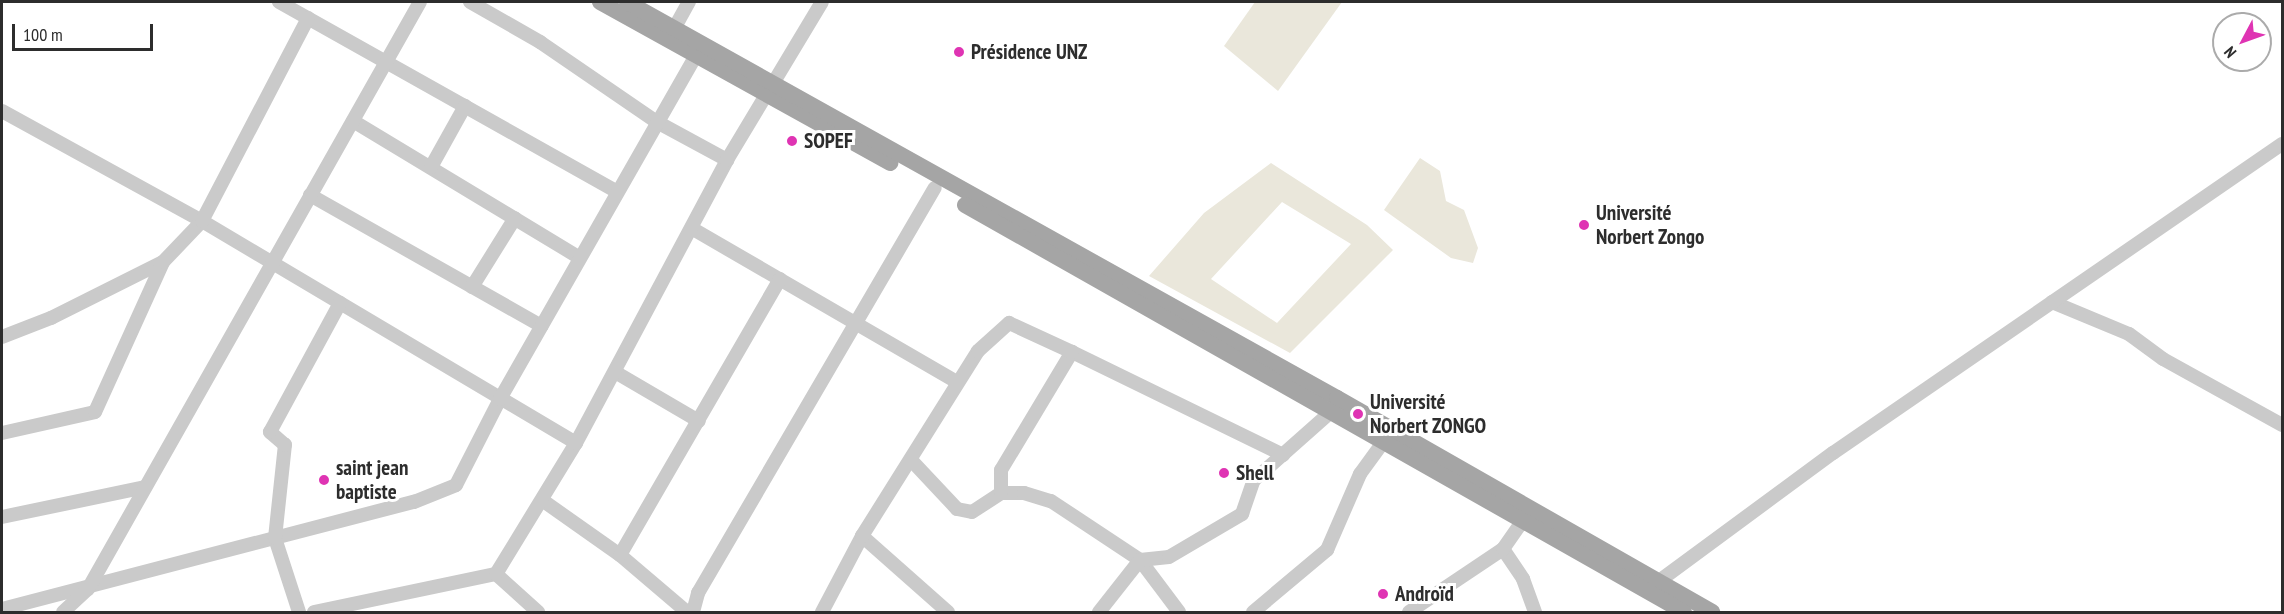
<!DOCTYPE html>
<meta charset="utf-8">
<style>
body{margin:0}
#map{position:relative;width:2284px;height:614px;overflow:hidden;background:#fff;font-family:"PT Sans Narrow",sans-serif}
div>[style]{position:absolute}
.green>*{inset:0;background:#eae7db}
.minor>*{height:14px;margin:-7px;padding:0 7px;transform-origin:7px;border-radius:7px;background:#cacaca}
.major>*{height:16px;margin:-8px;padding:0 8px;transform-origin:8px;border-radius:8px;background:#a5a5a5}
.dots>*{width:16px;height:16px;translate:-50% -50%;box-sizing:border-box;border:3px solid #fff;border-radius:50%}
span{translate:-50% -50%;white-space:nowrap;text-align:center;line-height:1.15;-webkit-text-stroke:6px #fff;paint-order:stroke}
.poi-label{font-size:21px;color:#2d2d2d;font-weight:700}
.left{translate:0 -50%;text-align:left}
.frame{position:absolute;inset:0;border:3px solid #2d2d2d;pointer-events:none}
.north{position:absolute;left:2212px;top:12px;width:60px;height:60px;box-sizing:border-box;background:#fff;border:2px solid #ababab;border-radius:50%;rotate:229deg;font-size:16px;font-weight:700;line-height:24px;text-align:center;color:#2d2d2d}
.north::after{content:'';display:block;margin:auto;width:21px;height:27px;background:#df34b3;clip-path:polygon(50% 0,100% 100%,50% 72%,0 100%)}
.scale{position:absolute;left:12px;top:24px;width:141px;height:27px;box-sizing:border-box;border:3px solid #2d2d2d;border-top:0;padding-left:8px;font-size:18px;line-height:21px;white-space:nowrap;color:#2d2d2d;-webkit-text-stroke:4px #fff;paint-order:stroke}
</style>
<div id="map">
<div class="green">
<div style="clip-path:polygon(1255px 2px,1342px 2px,1278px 91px,1224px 46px)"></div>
<div style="clip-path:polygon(1420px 158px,1440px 171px,1446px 201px,1464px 210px,1478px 248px,1473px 263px,1451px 258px,1384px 210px)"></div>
<div style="clip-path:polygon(evenodd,1271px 163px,1367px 225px,1393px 250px,1290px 353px,1149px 276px,1204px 213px,1271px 163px,1282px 202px,1351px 244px,1277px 323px,1211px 279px,1282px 202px)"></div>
</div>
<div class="minor">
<div style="left:279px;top:2px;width:388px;rotate:29.3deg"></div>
<div style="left:470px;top:2px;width:81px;rotate:29.7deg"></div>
<div style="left:540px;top:42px;width:142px;rotate:34.4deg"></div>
<div style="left:657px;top:122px;width:80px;rotate:28.5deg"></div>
<div style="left:670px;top:36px;width:39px;rotate:-61deg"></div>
<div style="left:2px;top:111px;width:228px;rotate:28.8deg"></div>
<div style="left:202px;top:221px;width:435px;rotate:30.7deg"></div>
<div style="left:353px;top:121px;width:265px;rotate:31.1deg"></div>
<div style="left:431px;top:167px;width:70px;rotate:-60.9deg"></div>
<div style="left:310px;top:195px;width:266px;rotate:29.5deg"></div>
<div style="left:693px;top:229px;width:305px;rotate:30.1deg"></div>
<div style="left:472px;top:287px;width:81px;rotate:-58.1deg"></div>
<div style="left:2052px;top:302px;width:83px;rotate:22.6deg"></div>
<div style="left:2129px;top:334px;width:42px;rotate:36.3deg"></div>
<div style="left:2163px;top:359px;width:136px;rotate:29deg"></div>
<div style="left:2px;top:337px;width:53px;rotate:-21.2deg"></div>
<div style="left:51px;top:318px;width:125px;rotate:-26.6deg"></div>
<div style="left:615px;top:372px;width:97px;rotate:30.3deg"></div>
<div style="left:2px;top:433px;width:95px;rotate:-12.7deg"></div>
<div style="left:95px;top:412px;width:165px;rotate:-65.6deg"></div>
<div style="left:163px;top:262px;width:57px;rotate:-46.4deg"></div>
<div style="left:202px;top:221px;width:229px;rotate:-62.4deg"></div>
<div style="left:912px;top:461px;width:66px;rotate:46.8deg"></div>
<div style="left:957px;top:509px;width:15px;rotate:11deg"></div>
<div style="left:972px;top:512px;width:35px;rotate:-33deg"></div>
<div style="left:1001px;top:493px;width:23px"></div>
<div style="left:1024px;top:493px;width:28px;rotate:17deg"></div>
<div style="left:1051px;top:501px;width:107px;rotate:33.5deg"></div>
<div style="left:1140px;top:560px;width:65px;rotate:53.1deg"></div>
<div style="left:1001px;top:493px;width:23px;rotate:-90deg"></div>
<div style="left:1001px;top:470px;width:138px;rotate:-59deg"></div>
<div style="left:1072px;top:352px;width:235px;rotate:26deg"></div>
<div style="left:542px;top:500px;width:95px;rotate:35.2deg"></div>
<div style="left:620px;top:555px;width:88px;rotate:40.4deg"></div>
<div style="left:2px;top:517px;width:146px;rotate:-11.8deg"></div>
<div style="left:862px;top:536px;width:115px;rotate:41.5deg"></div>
<div style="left:1503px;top:549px;width:36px;rotate:56deg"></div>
<div style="left:1523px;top:579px;width:35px;rotate:70deg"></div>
<div style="left:620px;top:555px;width:319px;rotate:-59.9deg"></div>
<div style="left:496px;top:574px;width:57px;rotate:42.1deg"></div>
<div style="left:1651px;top:587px;width:226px;rotate:-36.4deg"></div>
<div style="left:1833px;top:453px;width:545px;rotate:-34.54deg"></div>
<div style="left:2px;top:609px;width:426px;rotate:-14.6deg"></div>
<div style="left:414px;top:502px;width:45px;rotate:-22deg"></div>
<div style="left:456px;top:485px;width:97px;rotate:-62.9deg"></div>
<div style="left:500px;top:399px;width:394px;rotate:-60.3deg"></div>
<div style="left:63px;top:612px;width:34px;rotate:-43deg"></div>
<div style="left:88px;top:589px;width:674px;rotate:-60.51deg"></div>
<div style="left:299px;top:612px;width:78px;rotate:-108deg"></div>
<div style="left:275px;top:538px;width:94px;rotate:-83.9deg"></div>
<div style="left:285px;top:445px;width:20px;rotate:-139deg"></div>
<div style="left:270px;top:432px;width:147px;rotate:-61.5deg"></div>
<div style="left:314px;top:612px;width:186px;rotate:-11.8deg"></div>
<div style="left:496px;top:574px;width:153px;rotate:-58.6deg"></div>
<div style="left:576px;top:443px;width:321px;rotate:-61.9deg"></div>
<div style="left:727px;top:160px;width:184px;rotate:-59deg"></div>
<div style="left:693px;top:612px;width:20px;rotate:-75deg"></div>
<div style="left:698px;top:593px;width:469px;rotate:-59.7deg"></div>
<div style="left:822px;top:612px;width:86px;rotate:-62.2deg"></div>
<div style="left:862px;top:536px;width:218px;rotate:-57.9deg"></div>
<div style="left:978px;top:351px;width:42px;rotate:-42.1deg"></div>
<div style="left:1009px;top:323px;width:69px;rotate:24.7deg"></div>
<div style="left:1099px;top:612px;width:66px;rotate:-51.7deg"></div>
<div style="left:1140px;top:560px;width:29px;rotate:-6deg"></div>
<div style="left:1169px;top:557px;width:85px;rotate:-30.5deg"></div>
<div style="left:1242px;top:514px;width:36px;rotate:-71deg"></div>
<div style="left:1254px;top:480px;width:104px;rotate:-41.5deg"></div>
<div style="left:1253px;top:612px;width:97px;rotate:-40deg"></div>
<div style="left:1327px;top:550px;width:83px;rotate:-66.5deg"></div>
<div style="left:1360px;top:474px;width:41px;rotate:-54deg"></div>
<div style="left:1409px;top:612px;width:113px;rotate:-33.8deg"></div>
<div style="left:1503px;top:549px;width:35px;rotate:-55deg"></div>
</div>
<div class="major">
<div style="left:600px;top:2px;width:332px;rotate:29deg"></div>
<div style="left:627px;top:2px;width:813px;rotate:29.15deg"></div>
<div style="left:1337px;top:398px;width:432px;rotate:29.7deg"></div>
<div style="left:965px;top:205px;width:826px;rotate:29.51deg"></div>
</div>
<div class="dots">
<div style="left:959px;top:52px;background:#df34b3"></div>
<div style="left:792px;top:141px;background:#df34b3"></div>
<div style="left:1584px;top:225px;background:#df34b3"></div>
<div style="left:1358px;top:414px;background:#df34b3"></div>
<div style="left:1224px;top:473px;background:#df34b3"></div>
<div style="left:324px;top:480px;background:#df34b3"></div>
<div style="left:1383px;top:594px;background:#df34b3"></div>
</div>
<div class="poi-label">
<span class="left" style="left:971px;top:52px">Présidence UNZ</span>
<span class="left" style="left:804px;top:141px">SOPEF</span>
<span class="left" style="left:1596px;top:225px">Université<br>Norbert Zongo</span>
<span class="left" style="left:1370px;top:414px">Université<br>Norbert ZONGO</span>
<span class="left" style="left:336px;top:480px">saint jean<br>baptiste</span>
<span class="left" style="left:1236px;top:473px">Shell</span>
<span class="left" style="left:1395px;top:594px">Androïd</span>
</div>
<div class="frame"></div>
<div class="north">N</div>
<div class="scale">100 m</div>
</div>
